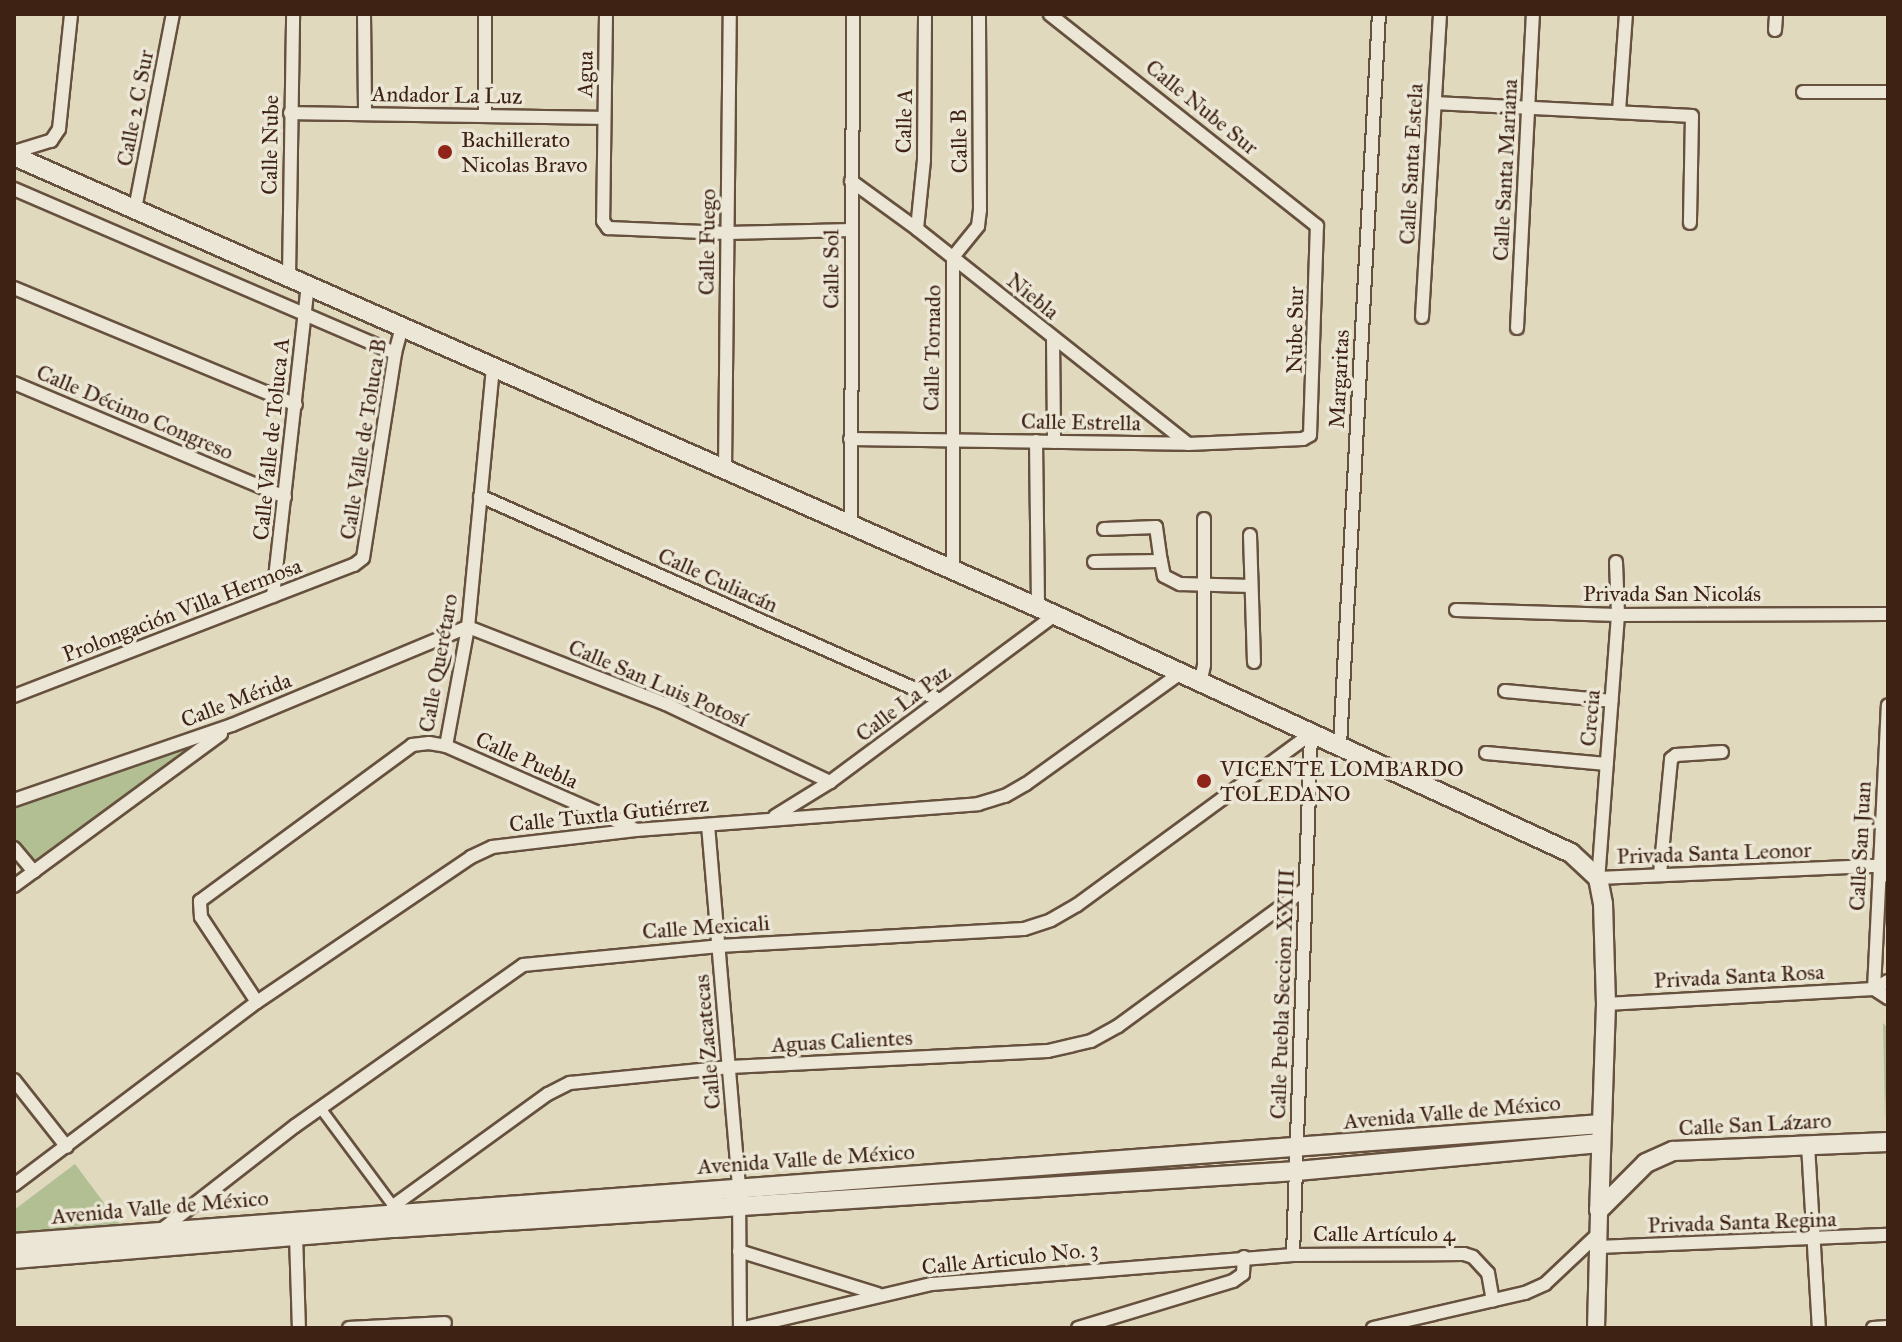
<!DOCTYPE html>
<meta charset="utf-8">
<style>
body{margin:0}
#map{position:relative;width:1902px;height:1342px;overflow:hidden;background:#e0d9be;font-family:"IM FELL Great Primer",serif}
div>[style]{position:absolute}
.green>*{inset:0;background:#b1bf93}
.roads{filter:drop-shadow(2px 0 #66503e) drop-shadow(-2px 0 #66503e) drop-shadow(0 2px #66503e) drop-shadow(0 -2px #66503e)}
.pedestrian>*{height:9px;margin:-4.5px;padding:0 4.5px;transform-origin:4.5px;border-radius:4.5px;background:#ebe6d5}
.minor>*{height:12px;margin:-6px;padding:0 6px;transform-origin:6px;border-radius:6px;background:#ebe6d5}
.tertiary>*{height:16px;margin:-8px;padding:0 8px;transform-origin:8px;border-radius:8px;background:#ebe6d5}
.secondary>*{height:18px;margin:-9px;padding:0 9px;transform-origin:9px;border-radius:9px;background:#ebe6d5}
.dots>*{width:22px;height:22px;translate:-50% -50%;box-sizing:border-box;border:4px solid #ebe6d5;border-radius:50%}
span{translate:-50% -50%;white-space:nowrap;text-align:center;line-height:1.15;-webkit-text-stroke:7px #ebe6d5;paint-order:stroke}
.street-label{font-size:22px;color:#3e2214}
.poi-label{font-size:22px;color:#3e2214}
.left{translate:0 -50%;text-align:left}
.frame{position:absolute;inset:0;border:16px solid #3e2214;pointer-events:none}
</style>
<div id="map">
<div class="green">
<div style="clip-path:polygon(232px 725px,30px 868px,14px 848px,14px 800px)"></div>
<div style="clip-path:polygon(1883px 1023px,1888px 1028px,1885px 1120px)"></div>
<div style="clip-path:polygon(75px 1164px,125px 1231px,14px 1238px,14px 1210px)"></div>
</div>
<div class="roads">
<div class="pedestrian">
<div style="left:321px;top:1109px;width:121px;rotate:53.4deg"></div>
</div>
<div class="minor">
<div style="left:364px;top:14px;width:100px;rotate:89.4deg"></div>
<div style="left:606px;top:14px;width:207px;rotate:90.8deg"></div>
<div style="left:603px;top:221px;width:9px;rotate:54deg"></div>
<div style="left:608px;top:228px;width:119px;rotate:2.4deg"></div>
<div style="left:727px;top:233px;width:125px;rotate:-1.4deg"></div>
<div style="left:1775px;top:30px;width:16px;rotate:-86deg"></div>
<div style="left:1803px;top:92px;width:85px"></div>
<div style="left:1435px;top:103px;width:257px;rotate:2.9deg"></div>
<div style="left:1692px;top:116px;width:107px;rotate:91.1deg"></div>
<div style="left:1619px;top:111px;width:97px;rotate:-85.9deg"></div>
<div style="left:290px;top:113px;width:314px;rotate:0.9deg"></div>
<div style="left:485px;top:116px;width:102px;rotate:-90deg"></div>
<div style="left:14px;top:152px;width:39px;rotate:-17deg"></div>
<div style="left:51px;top:141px;width:14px;rotate:-56deg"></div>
<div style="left:59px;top:129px;width:116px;rotate:-84deg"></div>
<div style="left:851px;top:181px;width:82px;rotate:36deg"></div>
<div style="left:917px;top:229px;width:346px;rotate:38.4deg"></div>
<div style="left:14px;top:189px;width:415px;rotate:23.3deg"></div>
<div style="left:135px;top:209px;width:199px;rotate:-79deg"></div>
<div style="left:917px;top:229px;width:69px;rotate:-84.2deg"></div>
<div style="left:924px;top:160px;width:146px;rotate:-89.6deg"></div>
<div style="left:289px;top:277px;width:263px;rotate:-89.1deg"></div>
<div style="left:14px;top:288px;width:305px;rotate:22.5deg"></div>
<div style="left:1422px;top:317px;width:304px;rotate:-86.6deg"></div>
<div style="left:1517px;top:328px;width:314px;rotate:-87.1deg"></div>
<div style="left:1053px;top:338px;width:104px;rotate:89.4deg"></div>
<div style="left:14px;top:383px;width:294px;rotate:22.8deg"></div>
<div style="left:850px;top:439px;width:338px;rotate:0.8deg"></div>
<div style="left:1188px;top:444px;width:115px;rotate:-2.5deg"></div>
<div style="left:1303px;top:439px;width:8px;rotate:-30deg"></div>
<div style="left:1310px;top:435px;width:209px;rotate:-88.1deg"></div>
<div style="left:1317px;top:226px;width:341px;rotate:-141.6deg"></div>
<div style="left:1036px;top:441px;width:166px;rotate:89.3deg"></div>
<div style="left:725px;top:470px;width:456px;rotate:-89.4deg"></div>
<div style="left:480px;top:496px;width:503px;rotate:23.92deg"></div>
<div style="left:851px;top:525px;width:511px;rotate:-89.78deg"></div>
<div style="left:1104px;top:529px;width:52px;rotate:-2.2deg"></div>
<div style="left:1156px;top:527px;width:34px;rotate:82deg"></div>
<div style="left:1250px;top:535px;width:127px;rotate:88.2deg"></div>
<div style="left:1094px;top:562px;width:67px;rotate:-0.9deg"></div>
<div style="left:1161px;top:561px;width:15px;rotate:79deg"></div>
<div style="left:1164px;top:576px;width:18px;rotate:27deg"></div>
<div style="left:1180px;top:584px;width:71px;rotate:1.6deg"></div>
<div style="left:1616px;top:562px;width:53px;rotate:87.8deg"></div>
<div style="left:1618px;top:615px;width:264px;rotate:94.3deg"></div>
<div style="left:1598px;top:878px;width:280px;rotate:-2.5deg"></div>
<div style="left:1878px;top:866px;width:14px;rotate:45deg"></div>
<div style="left:953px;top:570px;width:313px;rotate:-90deg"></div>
<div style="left:953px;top:257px;width:40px;rotate:-51deg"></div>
<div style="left:978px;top:226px;width:16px;rotate:-83deg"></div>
<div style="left:980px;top:210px;width:196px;rotate:-90.3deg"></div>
<div style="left:273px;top:596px;width:313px;rotate:-83.6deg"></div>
<div style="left:1456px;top:610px;width:162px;rotate:1.8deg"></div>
<div style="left:1618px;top:615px;width:270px;rotate:-0.2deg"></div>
<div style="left:1200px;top:684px;width:19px;rotate:-78deg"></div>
<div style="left:1204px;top:665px;width:146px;rotate:-90deg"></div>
<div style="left:1505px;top:691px;width:107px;rotate:5.3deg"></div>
<div style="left:14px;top:696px;width:364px;rotate:-21.1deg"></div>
<div style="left:354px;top:565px;width:11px;rotate:-38deg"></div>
<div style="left:363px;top:558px;width:207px;rotate:-81.1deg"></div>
<div style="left:395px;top:353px;width:27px;rotate:-75deg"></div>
<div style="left:1340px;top:745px;width:732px;rotate:-86.95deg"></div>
<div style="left:446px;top:746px;width:121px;rotate:-79.5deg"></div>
<div style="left:468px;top:627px;width:261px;rotate:-84.5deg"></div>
<div style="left:1486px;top:753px;width:121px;rotate:5.2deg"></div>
<div style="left:14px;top:800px;width:231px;rotate:-19deg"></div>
<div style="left:232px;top:725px;width:256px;rotate:-22.6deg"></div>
<div style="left:468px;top:627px;width:212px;rotate:21.3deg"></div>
<div style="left:666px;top:704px;width:182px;rotate:25.4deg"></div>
<div style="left:775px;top:816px;width:65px;rotate:-31.7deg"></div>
<div style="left:830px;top:782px;width:280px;rotate:-36.6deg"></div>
<div style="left:708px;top:825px;width:365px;rotate:85.1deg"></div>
<div style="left:739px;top:1189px;width:139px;rotate:89.6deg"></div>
<div style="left:14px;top:848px;width:31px;rotate:50deg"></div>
<div style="left:1660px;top:874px;width:116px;rotate:-84.5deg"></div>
<div style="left:1671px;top:759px;width:6px;rotate:-39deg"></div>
<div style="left:1676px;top:755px;width:46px;rotate:-3.7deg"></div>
<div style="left:14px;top:886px;width:257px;rotate:-36.3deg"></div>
<div style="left:1874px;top:989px;width:284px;rotate:-87.2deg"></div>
<div style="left:1874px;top:989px;width:17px;rotate:33deg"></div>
<div style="left:257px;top:1002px;width:102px;rotate:-123.4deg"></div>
<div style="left:201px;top:917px;width:16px;rotate:-94deg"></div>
<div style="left:200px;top:901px;width:263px;rotate:-36.3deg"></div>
<div style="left:412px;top:745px;width:17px;rotate:-7deg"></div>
<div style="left:429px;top:743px;width:17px;rotate:10deg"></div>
<div style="left:446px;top:746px;width:204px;rotate:23.7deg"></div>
<div style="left:1606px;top:1004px;width:268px;rotate:-3.2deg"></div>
<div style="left:1874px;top:989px;width:16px;rotate:-30deg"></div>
<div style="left:14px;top:1080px;width:85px;rotate:51.7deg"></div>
<div style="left:1808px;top:1145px;width:183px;rotate:86.6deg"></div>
<div style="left:14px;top:1185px;width:304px;rotate:-37deg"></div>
<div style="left:257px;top:1002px;width:258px;rotate:-34.1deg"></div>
<div style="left:471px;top:857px;width:23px;rotate:-25deg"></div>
<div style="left:492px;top:847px;width:145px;rotate:-6.7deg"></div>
<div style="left:636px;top:830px;width:343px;rotate:-4.3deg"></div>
<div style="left:978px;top:804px;width:28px;rotate:-17deg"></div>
<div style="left:1005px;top:796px;width:24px;rotate:-30deg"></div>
<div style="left:1026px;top:784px;width:188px;rotate:-35.7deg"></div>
<div style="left:394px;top:1221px;width:15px;rotate:-94deg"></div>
<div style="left:393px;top:1206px;width:191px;rotate:-35.9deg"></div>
<div style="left:548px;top:1094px;width:25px;rotate:-27deg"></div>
<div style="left:570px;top:1083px;width:161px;rotate:-5.7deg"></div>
<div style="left:730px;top:1067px;width:318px;rotate:-2.9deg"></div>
<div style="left:1048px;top:1051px;width:44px;rotate:-13.1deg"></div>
<div style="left:1091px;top:1041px;width:31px;rotate:-29deg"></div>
<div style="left:1118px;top:1026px;width:232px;rotate:-36.2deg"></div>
<div style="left:160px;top:1231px;width:171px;rotate:-37.9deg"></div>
<div style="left:295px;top:1126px;width:279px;rotate:-35.2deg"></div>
<div style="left:523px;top:965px;width:197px;rotate:-5.5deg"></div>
<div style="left:719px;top:946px;width:305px;rotate:-3.2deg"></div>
<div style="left:1024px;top:929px;width:28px;rotate:-18deg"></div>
<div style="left:1051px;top:920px;width:30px;rotate:-30deg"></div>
<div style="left:1077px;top:905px;width:290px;rotate:-36.2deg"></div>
<div style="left:296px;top:1235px;width:93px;rotate:88.2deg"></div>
<div style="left:1598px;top:1247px;width:290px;rotate:-2.4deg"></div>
<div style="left:739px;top:1251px;width:145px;rotate:17.2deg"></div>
<div style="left:1293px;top:1255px;width:521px;rotate:-88.02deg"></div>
<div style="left:349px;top:1328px;width:96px;rotate:-3deg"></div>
<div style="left:744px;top:1328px;width:193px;rotate:-13.2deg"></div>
<div style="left:932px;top:1284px;width:362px;rotate:-4.6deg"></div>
<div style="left:1293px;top:1255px;width:171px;rotate:-0.3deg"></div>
<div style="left:1464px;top:1254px;width:9px;rotate:18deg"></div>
<div style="left:1473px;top:1257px;width:22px;rotate:47deg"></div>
<div style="left:1488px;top:1273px;width:28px;rotate:80deg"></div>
<div style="left:1078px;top:1328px;width:162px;rotate:-16.9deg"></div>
<div style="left:1233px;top:1281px;width:12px;rotate:-35deg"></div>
<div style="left:1243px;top:1274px;width:17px;rotate:-87deg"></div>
<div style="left:1373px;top:1328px;width:156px;rotate:-13deg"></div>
<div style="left:1525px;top:1293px;width:22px;rotate:-24deg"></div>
<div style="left:1545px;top:1284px;width:73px;rotate:-43.3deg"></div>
<div style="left:1873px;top:1328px;width:15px;rotate:-4deg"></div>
</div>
<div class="tertiary">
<div style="left:1596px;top:1328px;width:118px;rotate:-88.5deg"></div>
</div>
<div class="secondary">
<div style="left:14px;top:156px;width:1138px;rotate:23.79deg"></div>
<div style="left:1055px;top:615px;width:568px;rotate:24.76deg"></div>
<div style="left:1571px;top:853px;width:37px;rotate:43deg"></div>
<div style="left:1598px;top:878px;width:25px;rotate:79deg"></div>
<div style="left:1603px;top:903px;width:101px;rotate:88.3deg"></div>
<div style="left:1606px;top:1004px;width:206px;rotate:91.9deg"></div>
<div style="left:1599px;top:1210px;width:66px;rotate:-45deg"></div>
<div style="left:1646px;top:1163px;width:30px;rotate:-24deg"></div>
<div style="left:1673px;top:1151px;width:215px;rotate:-2.4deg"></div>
<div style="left:14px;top:1243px;width:1592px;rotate:-4.29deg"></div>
<div style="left:14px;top:1259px;width:382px;rotate:-4.7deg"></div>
<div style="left:395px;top:1228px;width:904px;rotate:-3.62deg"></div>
<div style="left:1297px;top:1171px;width:304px;rotate:-5.3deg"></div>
</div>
</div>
<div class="dots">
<div style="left:445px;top:152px;background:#8f2418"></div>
<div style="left:1204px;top:781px;background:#8f2418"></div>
</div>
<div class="street-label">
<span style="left:585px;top:74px;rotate:-89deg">Agua</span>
<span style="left:447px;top:95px;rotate:1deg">Andador La Luz</span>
<span style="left:1202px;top:107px;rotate:39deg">Calle Nube Sur</span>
<span style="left:135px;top:108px;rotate:-79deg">Calle 2 C Sur</span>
<span style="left:904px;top:121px;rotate:-89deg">Calle A</span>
<span style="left:959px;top:141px;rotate:-91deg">Calle B</span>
<span style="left:270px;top:145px;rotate:-89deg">Calle Nube</span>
<span style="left:1411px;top:164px;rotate:-87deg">Calle Santa Estela</span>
<span style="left:1505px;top:170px;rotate:-87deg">Calle Santa Mariana</span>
<span style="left:707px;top:242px;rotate:-89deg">Calle Fuego</span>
<span style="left:831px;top:269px;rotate:-90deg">Calle Sol</span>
<span style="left:1033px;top:296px;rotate:39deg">Niebla</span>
<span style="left:1295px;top:330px;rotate:-89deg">Nube Sur</span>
<span style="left:932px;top:348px;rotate:-89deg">Calle Tornado</span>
<span style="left:1339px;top:379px;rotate:-87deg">Margaritas</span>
<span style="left:135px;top:412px;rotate:23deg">Calle Décimo Congreso</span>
<span style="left:1081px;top:422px;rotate:1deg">Calle Estrella</span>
<span style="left:271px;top:439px;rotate:-84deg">Calle Valle de Toluca A</span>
<span style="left:363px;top:439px;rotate:-81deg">Calle Valle de Toluca B</span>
<span style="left:718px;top:580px;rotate:24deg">Calle Culiacán</span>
<span style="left:1672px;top:594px">Privada San Nicolás</span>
<span style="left:182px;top:610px;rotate:-21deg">Prolongación Villa Hermosa</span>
<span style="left:438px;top:663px;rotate:-80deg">Calle Querétaro</span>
<span style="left:658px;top:683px;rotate:23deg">Calle San Luis Potosí</span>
<span style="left:236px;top:700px;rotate:-21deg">Calle Mérida</span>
<span style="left:903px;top:703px;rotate:-37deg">Calle La Paz</span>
<span style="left:1590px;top:718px;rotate:-85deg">Crecia</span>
<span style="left:527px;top:760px;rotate:24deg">Calle Puebla</span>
<span style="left:609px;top:814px;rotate:-6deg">Calle Tuxtla Gutiérrez</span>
<span style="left:1860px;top:846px;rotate:-87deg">Calle San Juan</span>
<span style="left:1714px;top:853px;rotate:-2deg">Privada Santa Leonor</span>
<span style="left:706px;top:927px;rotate:-4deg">Calle Mexicali</span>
<span style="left:1739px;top:976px;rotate:-3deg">Privada Santa Rosa</span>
<span style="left:1282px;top:994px;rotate:-88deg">Calle Puebla Seccion XXIII</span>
<span style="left:842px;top:1041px;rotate:-3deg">Aguas Calientes</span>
<span style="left:707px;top:1042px;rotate:-95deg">Calle Zacatecas</span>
<span style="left:1452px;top:1112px;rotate:-5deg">Avenida Valle de México</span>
<span style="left:1755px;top:1124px;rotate:-3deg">Calle San Lázaro</span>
<span style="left:806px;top:1159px;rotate:-4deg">Avenida Valle de México</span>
<span style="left:160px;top:1207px;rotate:-5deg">Avenida Valle de México</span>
<span style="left:1742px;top:1222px;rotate:-2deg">Privada Santa Regina</span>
<span style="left:1384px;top:1234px">Calle Artículo 4</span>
<span style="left:1010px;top:1258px;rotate:-6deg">Calle Articulo No. 3</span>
</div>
<div class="poi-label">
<span class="left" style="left:461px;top:152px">Bachillerato<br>Nicolas Bravo</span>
<span class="left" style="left:1220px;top:781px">VICENTE LOMBARDO<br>TOLEDANO</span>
</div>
<div class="frame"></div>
</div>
